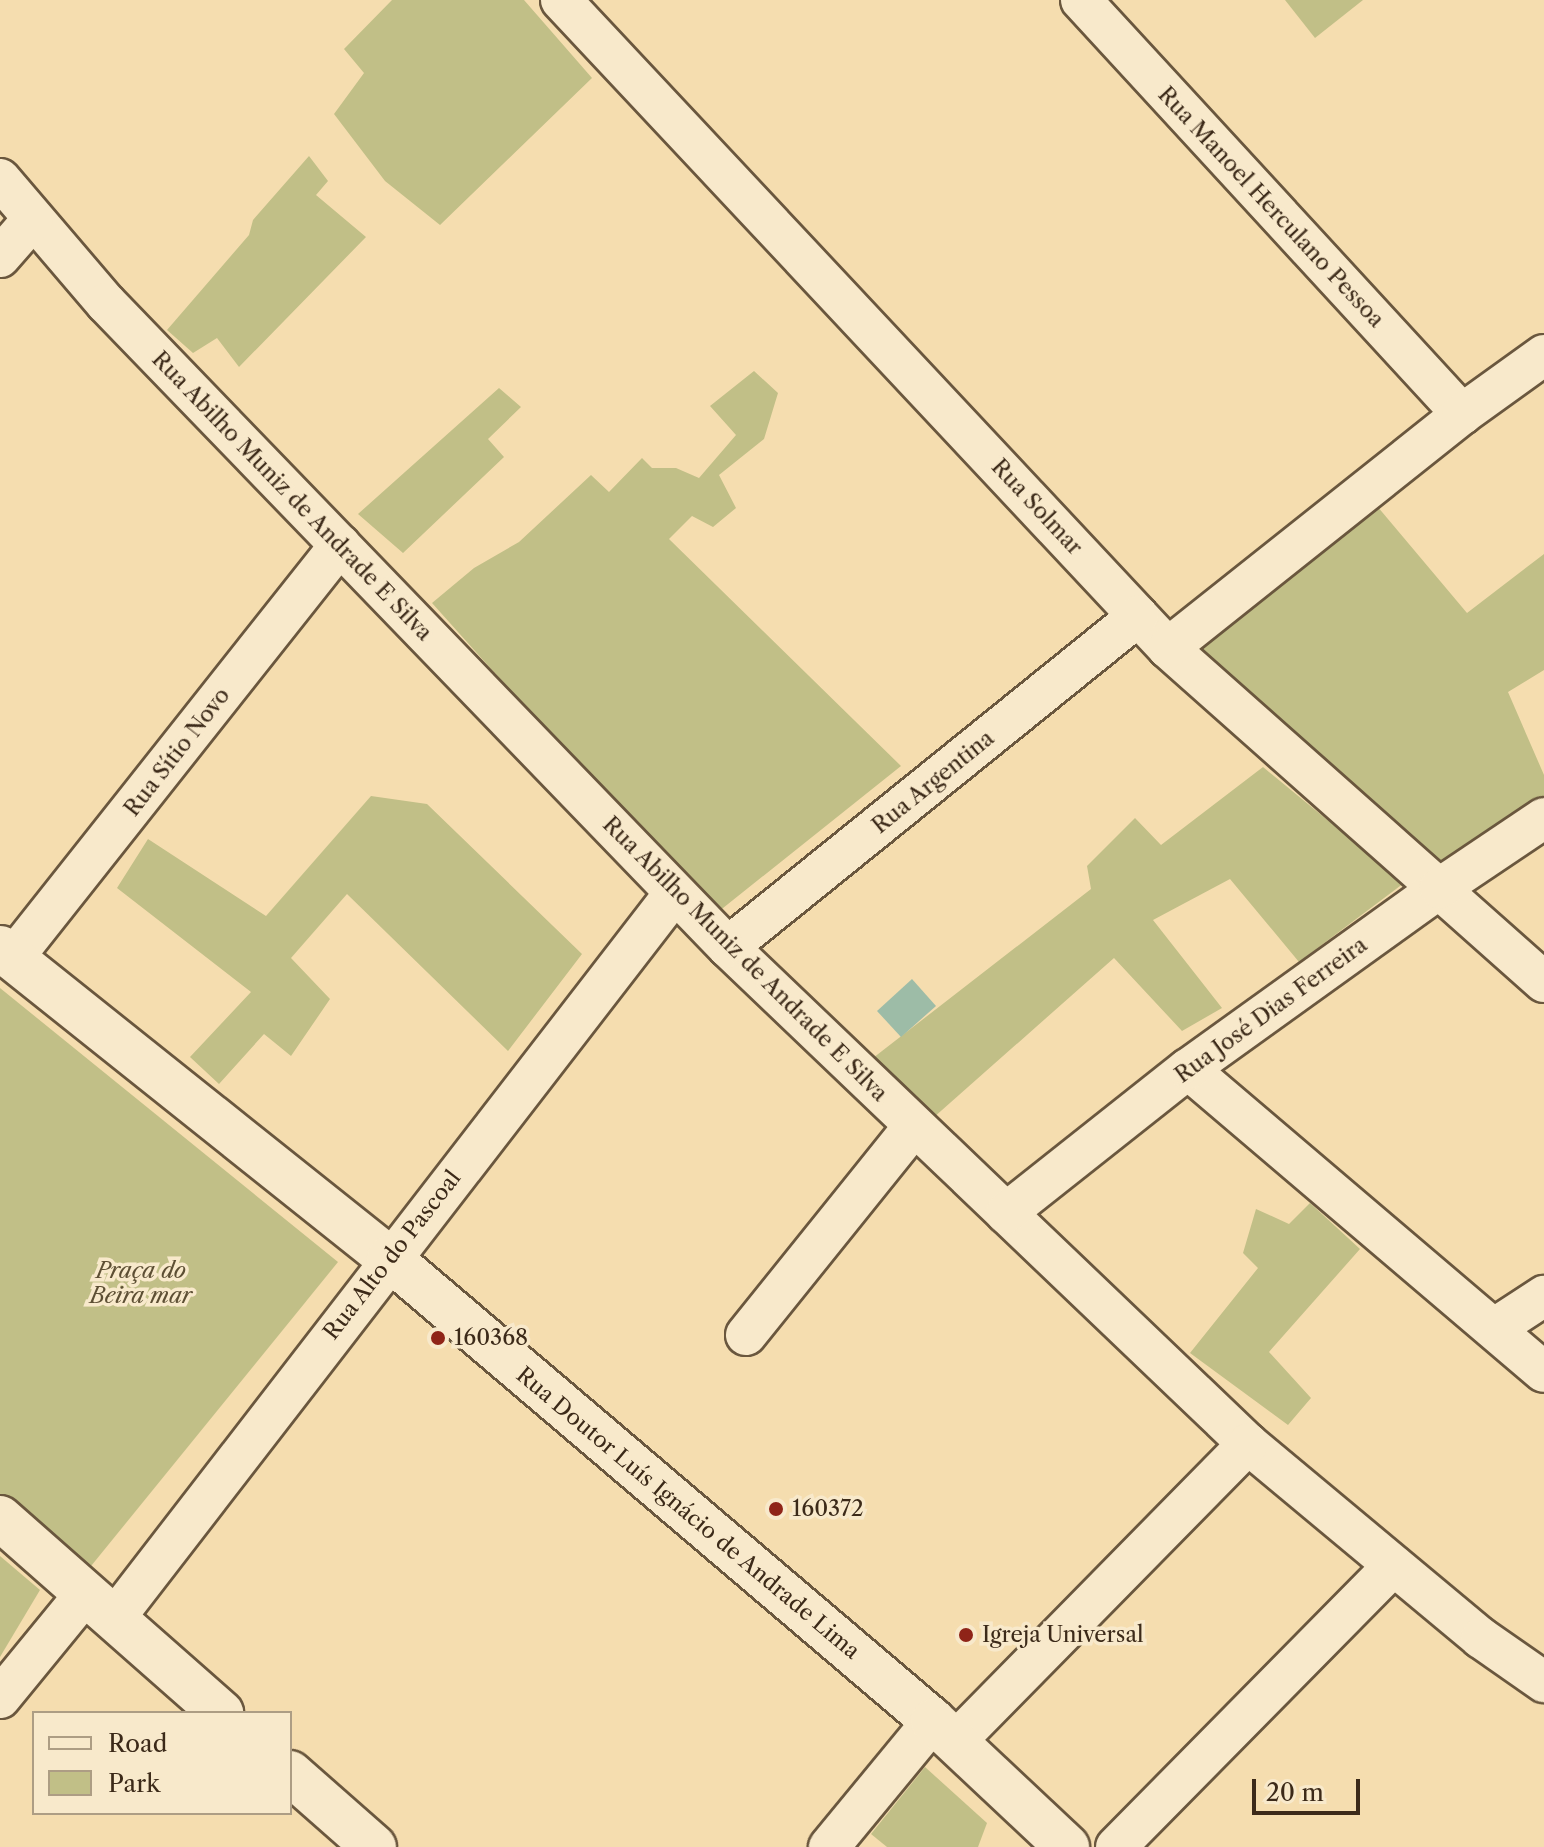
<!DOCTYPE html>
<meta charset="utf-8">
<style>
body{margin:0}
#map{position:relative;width:1544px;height:1847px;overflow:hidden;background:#f5ddaf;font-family:"Libre Caslon Text",serif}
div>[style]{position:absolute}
.green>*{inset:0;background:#c1bf87}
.water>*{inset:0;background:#9dbca7}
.roads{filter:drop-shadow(2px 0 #6a573e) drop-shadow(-2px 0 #6a573e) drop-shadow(0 2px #6a573e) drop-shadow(0 -2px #6a573e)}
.minor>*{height:40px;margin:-20px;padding:0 20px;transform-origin:20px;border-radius:20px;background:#f8e9cb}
.secondary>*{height:44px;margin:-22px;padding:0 22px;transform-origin:22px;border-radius:22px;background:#f8e9cb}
.dots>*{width:22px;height:22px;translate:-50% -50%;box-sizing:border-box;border:4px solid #f8e9cb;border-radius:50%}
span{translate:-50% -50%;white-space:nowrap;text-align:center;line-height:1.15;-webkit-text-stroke:7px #f8e9cb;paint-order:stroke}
.street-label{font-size:22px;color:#3c2a19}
.park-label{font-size:22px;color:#5d4f34;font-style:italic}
.poi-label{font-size:22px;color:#3c2a19}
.left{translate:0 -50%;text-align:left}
.legend{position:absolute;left:32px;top:1711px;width:260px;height:104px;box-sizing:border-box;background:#f8e9cb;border:2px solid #ad9d84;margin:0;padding:10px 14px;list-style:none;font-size:24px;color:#3c2a19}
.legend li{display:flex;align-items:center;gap:16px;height:40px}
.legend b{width:40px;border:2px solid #ad9d84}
.scale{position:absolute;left:1252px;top:1779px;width:108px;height:36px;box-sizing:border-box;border:4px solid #3c2a19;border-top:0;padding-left:10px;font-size:24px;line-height:28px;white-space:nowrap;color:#3c2a19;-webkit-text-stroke:6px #f8e9cb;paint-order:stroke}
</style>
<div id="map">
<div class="green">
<div style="clip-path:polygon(392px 0,524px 0,592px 78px,440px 225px,385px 181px,334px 114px,364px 73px,344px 49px)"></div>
<div style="clip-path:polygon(1285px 0,1363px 0,1315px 38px)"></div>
<div style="clip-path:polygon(309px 156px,328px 181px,316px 195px,366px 237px,239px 367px,217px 338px,193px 353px,167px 330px,249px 235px,253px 220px)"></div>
<div style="clip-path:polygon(754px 371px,778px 393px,764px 439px,719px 475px,736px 508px,713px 527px,692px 516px,669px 539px,901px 766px,713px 916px,432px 603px,474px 568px,519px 542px,591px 475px,609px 492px,642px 458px,652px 468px,676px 468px,699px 478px,736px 435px,710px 406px)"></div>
<div style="clip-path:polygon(499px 388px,521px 407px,488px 439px,504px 457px,403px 553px,358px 514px)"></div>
<div style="clip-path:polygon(1377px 506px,1467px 613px,1544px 554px,1544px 670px,1508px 692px,1544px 775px,1544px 797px,1439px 865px,1195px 648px)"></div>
<div style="clip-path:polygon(1263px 767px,1404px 883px,1299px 962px,1230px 879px,1153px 920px,1222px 1008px,1182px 1031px,1114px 958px,933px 1118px,873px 1058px,1091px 889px,1087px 866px,1135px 818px,1161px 845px)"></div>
<div style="clip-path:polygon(371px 796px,427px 804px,582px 954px,508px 1051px,347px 894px,291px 958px,330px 999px,291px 1056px,264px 1034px,219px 1084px,190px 1057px,251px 992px,117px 888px,148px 839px,266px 916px)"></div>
<div style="clip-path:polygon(0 988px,338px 1262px,87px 1571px,0 1496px)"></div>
<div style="clip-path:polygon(1310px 1203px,1360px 1249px,1269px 1352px,1311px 1398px,1288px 1425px,1190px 1353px,1258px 1268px,1243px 1253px,1256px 1209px,1289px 1224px)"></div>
<div style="clip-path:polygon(0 1556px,40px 1590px,0 1657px)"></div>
<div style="clip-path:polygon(925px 1767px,987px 1823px,978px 1847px,887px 1847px,871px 1834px)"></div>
</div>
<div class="water">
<div style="clip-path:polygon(912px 979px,936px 1006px,901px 1037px,877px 1011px)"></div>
</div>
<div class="roads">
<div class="minor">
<div style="left:561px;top:0;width:888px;rotate:46.87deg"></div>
<div style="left:1168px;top:648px;width:503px;rotate:41.61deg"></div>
<div style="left:1081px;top:0;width:563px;rotate:47.38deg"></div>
<div style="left:0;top:179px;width:163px;rotate:49.5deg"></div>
<div style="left:106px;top:303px;width:895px;rotate:46deg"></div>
<div style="left:728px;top:947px;width:719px;rotate:43.7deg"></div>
<div style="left:1248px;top:1444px;width:303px;rotate:39.8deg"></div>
<div style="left:1481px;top:1638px;width:77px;rotate:34.9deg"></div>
<div style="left:0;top:257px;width:50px;rotate:-49deg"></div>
<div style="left:1168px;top:648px;width:376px;rotate:-38.5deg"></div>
<div style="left:1462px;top:414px;width:101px;rotate:-35.7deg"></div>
<div style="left:728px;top:947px;width:527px;rotate:-38.91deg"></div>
<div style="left:13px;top:958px;width:527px;rotate:-51.63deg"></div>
<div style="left:1188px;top:1069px;width:467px;rotate:40.4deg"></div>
<div style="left:1006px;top:1213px;width:232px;rotate:-38.4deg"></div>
<div style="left:1188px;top:1069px;width:310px;rotate:-35.7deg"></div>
<div style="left:1440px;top:888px;width:125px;rotate:-33.9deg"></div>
<div style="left:1495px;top:1328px;width:59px;rotate:-33.1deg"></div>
<div style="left:746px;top:1335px;width:268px;rotate:-51.2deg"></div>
<div style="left:114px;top:1619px;width:916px;rotate:-52.32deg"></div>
<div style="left:0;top:1698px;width:136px;rotate:-50.7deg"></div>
<div style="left:955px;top:1742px;width:418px;rotate:-45.5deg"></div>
<div style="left:829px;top:1847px;width:163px;rotate:-50.5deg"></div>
<div style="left:1116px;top:1847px;width:395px;rotate:-45.4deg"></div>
</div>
<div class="secondary">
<div style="left:0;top:948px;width:497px;rotate:38.6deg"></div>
<div style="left:389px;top:1258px;width:714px;rotate:40.4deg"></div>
<div style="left:933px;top:1721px;width:184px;rotate:43.2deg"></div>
<div style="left:0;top:1518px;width:295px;rotate:41.4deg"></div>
<div style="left:290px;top:1773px;width:112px;rotate:41.4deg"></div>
</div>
</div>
<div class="dots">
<div style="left:438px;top:1338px;background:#8f2418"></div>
<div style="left:776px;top:1509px;background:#8f2418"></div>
<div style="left:966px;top:1635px;background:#8f2418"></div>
</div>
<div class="street-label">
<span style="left:1271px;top:207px;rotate:47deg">Rua Manoel Herculano Pessoa</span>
<span style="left:292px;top:496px;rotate:46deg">Rua Abilho Muniz de Andrade E Silva</span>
<span style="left:1037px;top:507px;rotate:47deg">Rua Solmar</span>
<span style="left:177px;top:752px;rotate:-52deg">Rua Sítio Novo</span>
<span style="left:933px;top:782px;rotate:-39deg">Rua Argentina</span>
<span style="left:745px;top:959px;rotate:45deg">Rua Abilho Muniz de Andrade E Silva</span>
<span style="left:1271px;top:1010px;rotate:-36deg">Rua José Dias Ferreira</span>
<span style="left:392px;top:1255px;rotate:-52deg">Rua Alto do Pascoal</span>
<span style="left:688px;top:1513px;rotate:40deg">Rua Doutor Luís Ignácio de Andrade Lima</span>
</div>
<div class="park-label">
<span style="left:141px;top:1283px">Praça do<br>Beira mar</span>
</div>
<div class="poi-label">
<span class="left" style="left:454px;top:1338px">160368</span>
<span class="left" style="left:792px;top:1509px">160372</span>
<span class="left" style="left:982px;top:1635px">Igreja Universal</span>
</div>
<ul class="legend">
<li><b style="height:10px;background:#f8e9cb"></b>Road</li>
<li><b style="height:22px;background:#c1bf87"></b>Park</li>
</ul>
<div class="scale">20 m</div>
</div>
